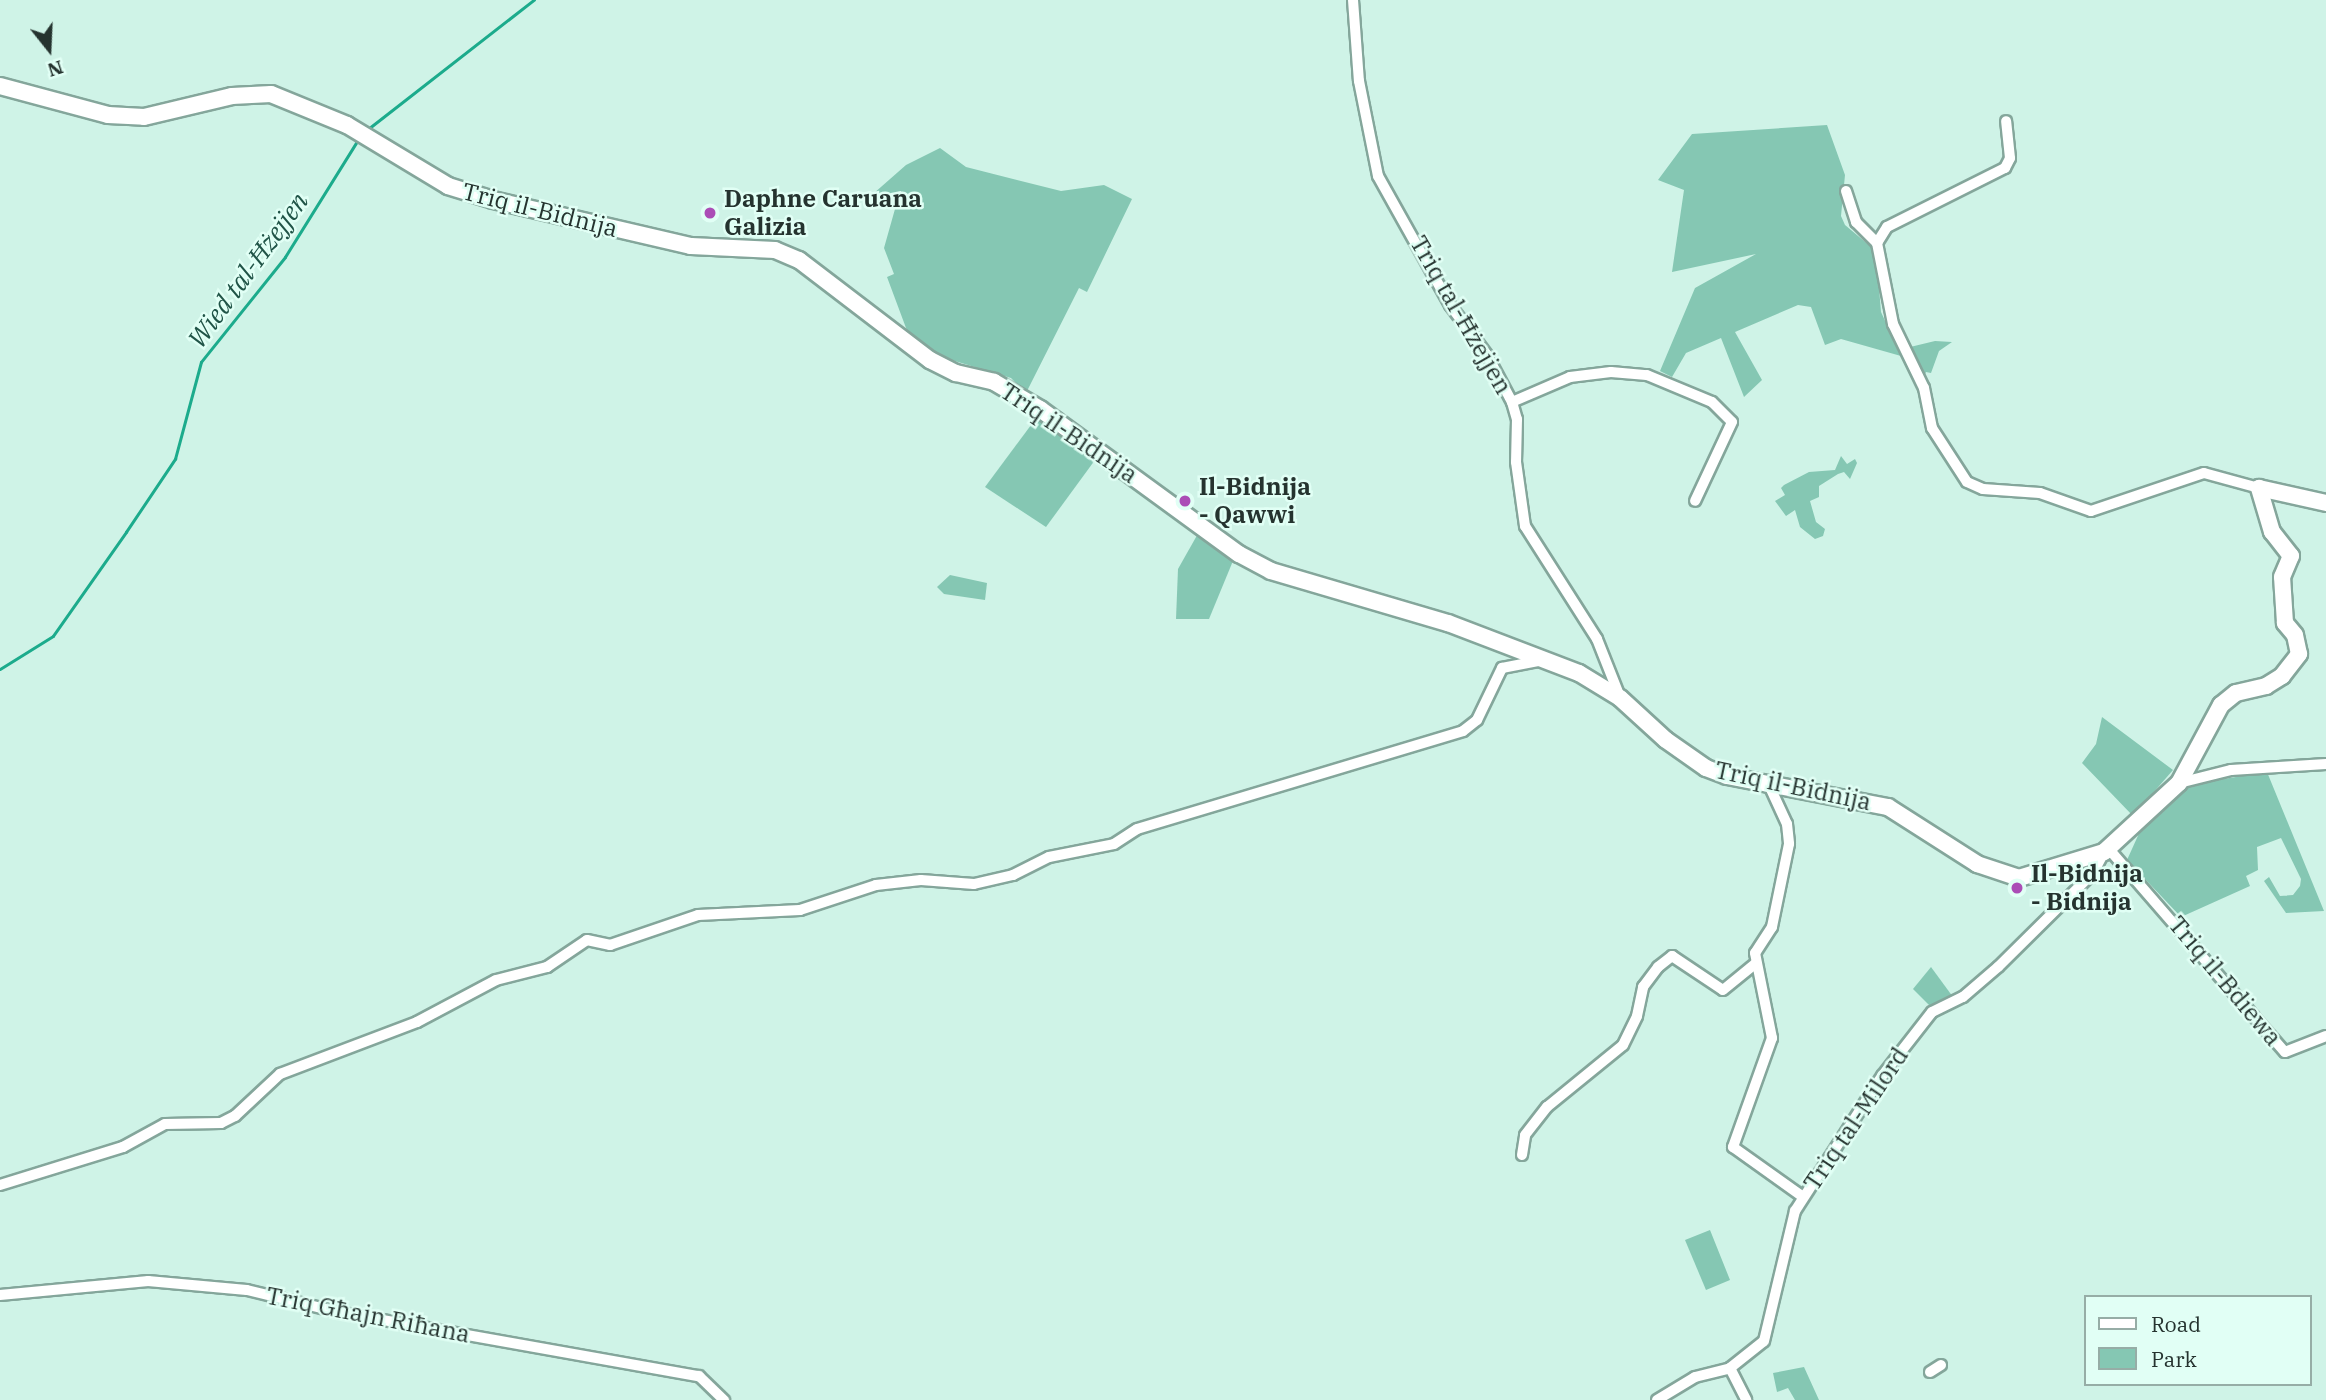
<!DOCTYPE html>
<meta charset="utf-8">
<style>
body{margin:0}
#map{position:relative;width:2326px;height:1400px;overflow:hidden;background:#cff3e7;font-family:"IBM Plex Serif",serif}
div>[style]{position:absolute}
.green>*{inset:0;background:#85c7b3}
.stream>*{height:2.5px;margin:-1.25px;padding:0 1.25px;transform-origin:1.25px;border-radius:1.25px;background:#1cab8c}
.roads{filter:drop-shadow(2px 0 #84a69b) drop-shadow(-2px 0 #84a69b) drop-shadow(0 2px #84a69b) drop-shadow(0 -2px #84a69b)}
.street>*{height:10px;margin:-5px;padding:0 5px;transform-origin:5px;border-radius:5px;background:#fff}
.secondary>*{height:16px;margin:-8px;padding:0 8px;transform-origin:8px;border-radius:8px;background:#fff}
.dots>*{width:19px;height:19px;translate:-50% -50%;box-sizing:border-box;border:4px solid #e1fff5;border-radius:50%}
span{translate:-50% -50%;white-space:nowrap;text-align:center;line-height:1.15;-webkit-text-stroke:5px #e1fff5;paint-order:stroke}
.poi-label{font-size:24px;color:#25332f;font-weight:700}
.left{translate:0 -50%;text-align:left}
.street-label{font-size:24px;color:#25332f}
.water-label{font-size:26px;color:#205447;font-style:italic}
.legend{position:absolute;left:2084px;top:1295px;width:228px;height:91px;box-sizing:border-box;background:#e1fff5;border:2px solid #96ada6;margin:0;padding:9px 12px;list-style:none;font-size:21px;color:#25332f}
.legend li{display:flex;align-items:center;gap:14px;height:35px}
.legend b{width:35px;border:2px solid #96ada6}
.north{position:absolute;left:14px;top:14px;width:70px;height:70px;-webkit-text-stroke:5px #e1fff5;paint-order:stroke;rotate:162deg;font-size:19px;font-weight:700;line-height:28px;text-align:center;color:#25332f}
.north::after{content:'';display:block;margin:auto;width:24px;height:32px;background:#25332f;clip-path:polygon(50% 0,100% 100%,50% 72%,0 100%)}
</style>
<div id="map">
<div class="green">
<div style="clip-path:polygon(1827px 125px,1845px 175px,1841px 216px,1845px 225px,1876px 251px,1881px 312px,1901px 356px,1841px 339px,1825px 345px,1811px 307px,1798px 305px,1735px 332px,1762px 380px,1744px 397px,1721px 338px,1686px 353px,1672px 377px,1660px 371px,1695px 288px,1756px 254px,1672px 272px,1684px 190px,1658px 180px,1692px 134px)"></div>
<div style="clip-path:polygon(940px 148px,966px 167px,1061px 191px,1104px 185px,1132px 199px,1087px 292px,1079px 288px,1026px 393px,1011px 378px,945px 358px,909px 336px,887px 277px,894px 274px,884px 248px,895px 209px,865px 201px,906px 165px)"></div>
<div style="clip-path:polygon(1935px 341px,1952px 342px,1939px 351px,1931px 373px,1926px 372px,1923px 379px,1906px 348px)"></div>
<div style="clip-path:polygon(1037px 417px,1095px 460px,1046px 527px,985px 487px)"></div>
<div style="clip-path:polygon(1841px 456px,1847px 464px,1855px 459px,1857px 463px,1850px 479px,1844px 472px,1838px 474px,1819px 486px,1819px 497px,1810px 501px,1816px 522px,1825px 529px,1823px 536px,1815px 539px,1800px 527px,1795px 510px,1786px 516px,1775px 501px,1785px 495px,1781px 488px,1784px 485px,1809px 472px,1835px 470px)"></div>
<div style="clip-path:polygon(1200px 530px,1235px 556px,1209px 619px,1176px 619px,1178px 569px)"></div>
<div style="clip-path:polygon(950px 575px,987px 583px,985px 600px,944px 594px,937px 587px)"></div>
<div style="clip-path:polygon(2102px 717px,2173px 770px,2133px 816px,2082px 763px,2096px 744px)"></div>
<div style="clip-path:polygon(2267px 772px,2324px 911px,2286px 913px,2264px 881px,2269px 877px,2280px 896px,2293px 895px,2300px 886px,2301px 879px,2281px 838px,2257px 847px,2258px 870px,2246px 876px,2250px 886px,2181px 917px,2127px 860px,2141px 829px,2186px 785px)"></div>
<div style="clip-path:polygon(1931px 967px,1953px 997px,1932px 1008px,1913px 989px)"></div>
<div style="clip-path:polygon(1710px 1230px,1730px 1280px,1706px 1290px,1685px 1240px)"></div>
<div style="clip-path:polygon(1804px 1367px,1819px 1400px,1795px 1400px,1788px 1388px,1777px 1392px,1773px 1373px)"></div>
</div>
<div class="stream">
<div style="left:368px;top:129px;width:210px;rotate:-37.9deg"></div>
<div style="left:0;top:669px;width:62px;rotate:-31.9deg"></div>
<div style="left:53px;top:636px;width:127px;rotate:-54.9deg"></div>
<div style="left:126px;top:532px;width:88px;rotate:-56.1deg"></div>
<div style="left:175px;top:459px;width:100px;rotate:-75deg"></div>
<div style="left:201px;top:362px;width:134px;rotate:-51.3deg"></div>
<div style="left:285px;top:257px;width:140px;rotate:-58.1deg"></div>
</div>
<div class="roads">
<div class="street">
<div style="left:1353px;top:0;width:81px;rotate:85.8deg"></div>
<div style="left:1359px;top:81px;width:97px;rotate:78.7deg"></div>
<div style="left:1378px;top:176px;width:148px;rotate:60.8deg"></div>
<div style="left:1450px;top:305px;width:62px;rotate:53.5deg"></div>
<div style="left:1487px;top:355px;width:53px;rotate:62deg"></div>
<div style="left:1512px;top:402px;width:18px;rotate:74deg"></div>
<div style="left:1517px;top:419px;width:43px;rotate:91.3deg"></div>
<div style="left:1516px;top:462px;width:65px;rotate:82deg"></div>
<div style="left:1525px;top:526px;width:134px;rotate:57.5deg"></div>
<div style="left:1597px;top:639px;width:62px;rotate:68.4deg"></div>
<div style="left:1846px;top:191px;width:33px;rotate:72deg"></div>
<div style="left:1856px;top:222px;width:30px;rotate:45deg"></div>
<div style="left:1877px;top:243px;width:83px;rotate:78.8deg"></div>
<div style="left:1893px;top:324px;width:71px;rotate:64.2deg"></div>
<div style="left:1924px;top:388px;width:41px;rotate:78.7deg"></div>
<div style="left:1932px;top:428px;width:64px;rotate:57.1deg"></div>
<div style="left:1967px;top:482px;width:17px;rotate:24deg"></div>
<div style="left:1983px;top:489px;width:57px;rotate:4deg"></div>
<div style="left:2040px;top:493px;width:54px;rotate:19.4deg"></div>
<div style="left:2091px;top:511px;width:119px;rotate:-18.6deg"></div>
<div style="left:2204px;top:473px;width:57px;rotate:15.3deg"></div>
<div style="left:1877px;top:243px;width:19px;rotate:-58deg"></div>
<div style="left:1887px;top:227px;width:132px;rotate:-26.6deg"></div>
<div style="left:2005px;top:168px;width:11px;rotate:-63deg"></div>
<div style="left:2010px;top:158px;width:37px;rotate:-96deg"></div>
<div style="left:1512px;top:402px;width:63px;rotate:-23.3deg"></div>
<div style="left:1570px;top:377px;width:41px;rotate:-7deg"></div>
<div style="left:1611px;top:372px;width:36px;rotate:5deg"></div>
<div style="left:1647px;top:375px;width:70px;rotate:22.6deg"></div>
<div style="left:1712px;top:402px;width:28px;rotate:45deg"></div>
<div style="left:1732px;top:422px;width:87px;rotate:115.1deg"></div>
<div style="left:2179px;top:783px;width:54px;rotate:-14deg"></div>
<div style="left:2231px;top:770px;width:95px;rotate:-3.6deg"></div>
<div style="left:1769px;top:785px;width:43px;rotate:65.2deg"></div>
<div style="left:1787px;top:824px;width:20px;rotate:84deg"></div>
<div style="left:1789px;top:844px;width:85px;rotate:101.6deg"></div>
<div style="left:1772px;top:927px;width:31px;rotate:123deg"></div>
<div style="left:1755px;top:953px;width:87px;rotate:78.7deg"></div>
<div style="left:1772px;top:1038px;width:116px;rotate:109.7deg"></div>
<div style="left:1733px;top:1147px;width:86px;rotate:35.5deg"></div>
<div style="left:2108px;top:848px;width:270px;rotate:49.1deg"></div>
<div style="left:2285px;top:1052px;width:44px;rotate:-21.3deg"></div>
<div style="left:1522px;top:1155px;width:20px;rotate:-81deg"></div>
<div style="left:1525px;top:1135px;width:36px;rotate:-52deg"></div>
<div style="left:1547px;top:1107px;width:98px;rotate:-39.2deg"></div>
<div style="left:1623px;top:1045px;width:32px;rotate:-64deg"></div>
<div style="left:1637px;top:1016px;width:30px;rotate:-78deg"></div>
<div style="left:1643px;top:987px;width:25px;rotate:-53deg"></div>
<div style="left:1658px;top:967px;width:18px;rotate:-38deg"></div>
<div style="left:1672px;top:956px;width:61px;rotate:33.7deg"></div>
<div style="left:1723px;top:990px;width:43px;rotate:-39.3deg"></div>
<div style="left:0;top:1185px;width:129px;rotate:-17.2deg"></div>
<div style="left:123px;top:1147px;width:48px;rotate:-28.7deg"></div>
<div style="left:165px;top:1124px;width:56px;rotate:-1deg"></div>
<div style="left:221px;top:1123px;width:16px;rotate:-27deg"></div>
<div style="left:235px;top:1116px;width:62px;rotate:-43deg"></div>
<div style="left:280px;top:1074px;width:147px;rotate:-20.8deg"></div>
<div style="left:417px;top:1022px;width:89px;rotate:-28deg"></div>
<div style="left:496px;top:980px;width:53px;rotate:-14.3deg"></div>
<div style="left:547px;top:967px;width:48px;rotate:-34deg"></div>
<div style="left:587px;top:940px;width:24px;rotate:12deg"></div>
<div style="left:610px;top:945px;width:93px;rotate:-18.8deg"></div>
<div style="left:698px;top:915px;width:102px;rotate:-2.8deg"></div>
<div style="left:800px;top:910px;width:80px;rotate:-18.2deg"></div>
<div style="left:876px;top:885px;width:45px;rotate:-6.3deg"></div>
<div style="left:921px;top:880px;width:53px;rotate:4.3deg"></div>
<div style="left:974px;top:884px;width:40px;rotate:-13deg"></div>
<div style="left:1013px;top:875px;width:40px;rotate:-26.6deg"></div>
<div style="left:1049px;top:857px;width:66px;rotate:-11.3deg"></div>
<div style="left:1114px;top:844px;width:27px;rotate:-33deg"></div>
<div style="left:1137px;top:829px;width:340px;rotate:-16.7deg"></div>
<div style="left:1463px;top:731px;width:18px;rotate:-38deg"></div>
<div style="left:1477px;top:720px;width:58px;rotate:-64.3deg"></div>
<div style="left:1502px;top:668px;width:38px;rotate:-11deg"></div>
<div style="left:0;top:1295px;width:149px;rotate:-5.4deg"></div>
<div style="left:148px;top:1281px;width:99px;rotate:5.2deg"></div>
<div style="left:247px;top:1290px;width:94px;rotate:13.6deg"></div>
<div style="left:338px;top:1312px;width:367px;rotate:10.1deg"></div>
<div style="left:699px;top:1376px;width:35px;rotate:44deg"></div>
<div style="left:1730px;top:1368px;width:36px;rotate:63deg"></div>
<div style="left:1930px;top:1372px;width:13px;rotate:-32deg"></div>
<div style="left:1657px;top:1400px;width:44px;rotate:-31.2deg"></div>
<div style="left:1695px;top:1377px;width:36px;rotate:-14deg"></div>
<div style="left:1730px;top:1368px;width:43px;rotate:-38.5deg"></div>
<div style="left:1764px;top:1341px;width:134px;rotate:-76.6deg"></div>
<div style="left:1795px;top:1211px;width:161px;rotate:-57.2deg"></div>
<div style="left:1882px;top:1076px;width:81px;rotate:-52deg"></div>
<div style="left:1932px;top:1012px;width:34px;rotate:-26deg"></div>
<div style="left:1963px;top:997px;width:46px;rotate:-40.6deg"></div>
<div style="left:1998px;top:967px;width:134px;rotate:-44.7deg"></div>
<div style="left:2093px;top:873px;width:24px;rotate:-62deg"></div>
</div>
<div class="secondary">
<div style="left:0;top:86px;width:112px;rotate:15deg"></div>
<div style="left:108px;top:115px;width:36px;rotate:3deg"></div>
<div style="left:144px;top:117px;width:90px;rotate:-13.4deg"></div>
<div style="left:232px;top:96px;width:39px;rotate:-3deg"></div>
<div style="left:271px;top:94px;width:82px;rotate:22.2deg"></div>
<div style="left:347px;top:125px;width:118px;rotate:31.1deg"></div>
<div style="left:448px;top:186px;width:47px;rotate:17.3deg"></div>
<div style="left:493px;top:200px;width:203px;rotate:13.1deg"></div>
<div style="left:691px;top:246px;width:84px;rotate:2.7deg"></div>
<div style="left:775px;top:250px;width:26px;rotate:23deg"></div>
<div style="left:799px;top:260px;width:165px;rotate:37.4deg"></div>
<div style="left:930px;top:360px;width:29px;rotate:27deg"></div>
<div style="left:956px;top:373px;width:39px;rotate:13deg"></div>
<div style="left:994px;top:382px;width:53px;rotate:30.4deg"></div>
<div style="left:1040px;top:409px;width:246px;rotate:36.1deg"></div>
<div style="left:1239px;top:554px;width:36px;rotate:28deg"></div>
<div style="left:1271px;top:571px;width:184px;rotate:16.4deg"></div>
<div style="left:1448px;top:623px;width:140px;rotate:20.9deg"></div>
<div style="left:1579px;top:673px;width:48px;rotate:31.4deg"></div>
<div style="left:1620px;top:698px;width:62px;rotate:42.4deg"></div>
<div style="left:1666px;top:740px;width:49px;rotate:35deg"></div>
<div style="left:1706px;top:768px;width:22px;rotate:21deg"></div>
<div style="left:1727px;top:776px;width:164px;rotate:10.9deg"></div>
<div style="left:1888px;top:807px;width:106px;rotate:32.6deg"></div>
<div style="left:1977px;top:864px;width:44px;rotate:18.4deg"></div>
<div style="left:2019px;top:878px;width:89px;rotate:-17deg"></div>
<div style="left:2104px;top:852px;width:102px;rotate:-42.6deg"></div>
<div style="left:2179px;top:783px;width:89px;rotate:-61.7deg"></div>
<div style="left:2221px;top:705px;width:19px;rotate:-39deg"></div>
<div style="left:2236px;top:693px;width:31px;rotate:-13deg"></div>
<div style="left:2266px;top:686px;width:19px;rotate:-32deg"></div>
<div style="left:2282px;top:676px;width:28px;rotate:-52deg"></div>
<div style="left:2299px;top:654px;width:19px;rotate:-102deg"></div>
<div style="left:2295px;top:635px;width:16px;rotate:-130deg"></div>
<div style="left:2285px;top:623px;width:46px;rotate:-93.7deg"></div>
<div style="left:2282px;top:577px;width:23px;rotate:-67deg"></div>
<div style="left:2291px;top:556px;width:31px;rotate:-128deg"></div>
<div style="left:2272px;top:532px;width:46px;rotate:-106.5deg"></div>
<div style="left:2259px;top:488px;width:69px;rotate:12.6deg"></div>
</div>
</div>
<div class="dots">
<div style="left:710px;top:213px;background:#ab4db6"></div>
<div style="left:1185px;top:501px;background:#ab4db6"></div>
<div style="left:2017px;top:888px;background:#ab4db6"></div>
</div>
<div class="poi-label">
<span class="left" style="left:724px;top:213px">Daphne Caruana<br>Galizia</span>
<span class="left" style="left:1199px;top:501px">Il-Bidnija<br>- Qawwi</span>
<span class="left" style="left:2031px;top:888px">Il-Bidnija<br>- Bidnija</span>
</div>
<div class="street-label">
<span style="left:540px;top:210px;rotate:14deg">Triq il-Bidnija</span>
<span style="left:1461px;top:315px;rotate:60deg">Triq tal-Ħżejjen</span>
<span style="left:1069px;top:433px;rotate:34deg">Triq il-Bidnija</span>
<span style="left:1793px;top:786px;rotate:12deg">Triq il-Bidnija</span>
<span style="left:2225px;top:981px;rotate:50deg">Triq il-Bdiewa</span>
<span style="left:1856px;top:1119px;rotate:-56deg">Triq tal-Milord</span>
<span style="left:368px;top:1315px;rotate:11deg">Triq Għajn Riħana</span>
</div>
<div class="water-label">
<span style="left:248px;top:270px;rotate:-54deg">Wied tal-Ħżejjen</span>
</div>
<ul class="legend">
<li><b style="height:9px;background:#fff"></b>Road</li>
<li><b style="height:19px;background:#85c7b3"></b>Park</li>
</ul>
<div class="north">N</div>
</div>
